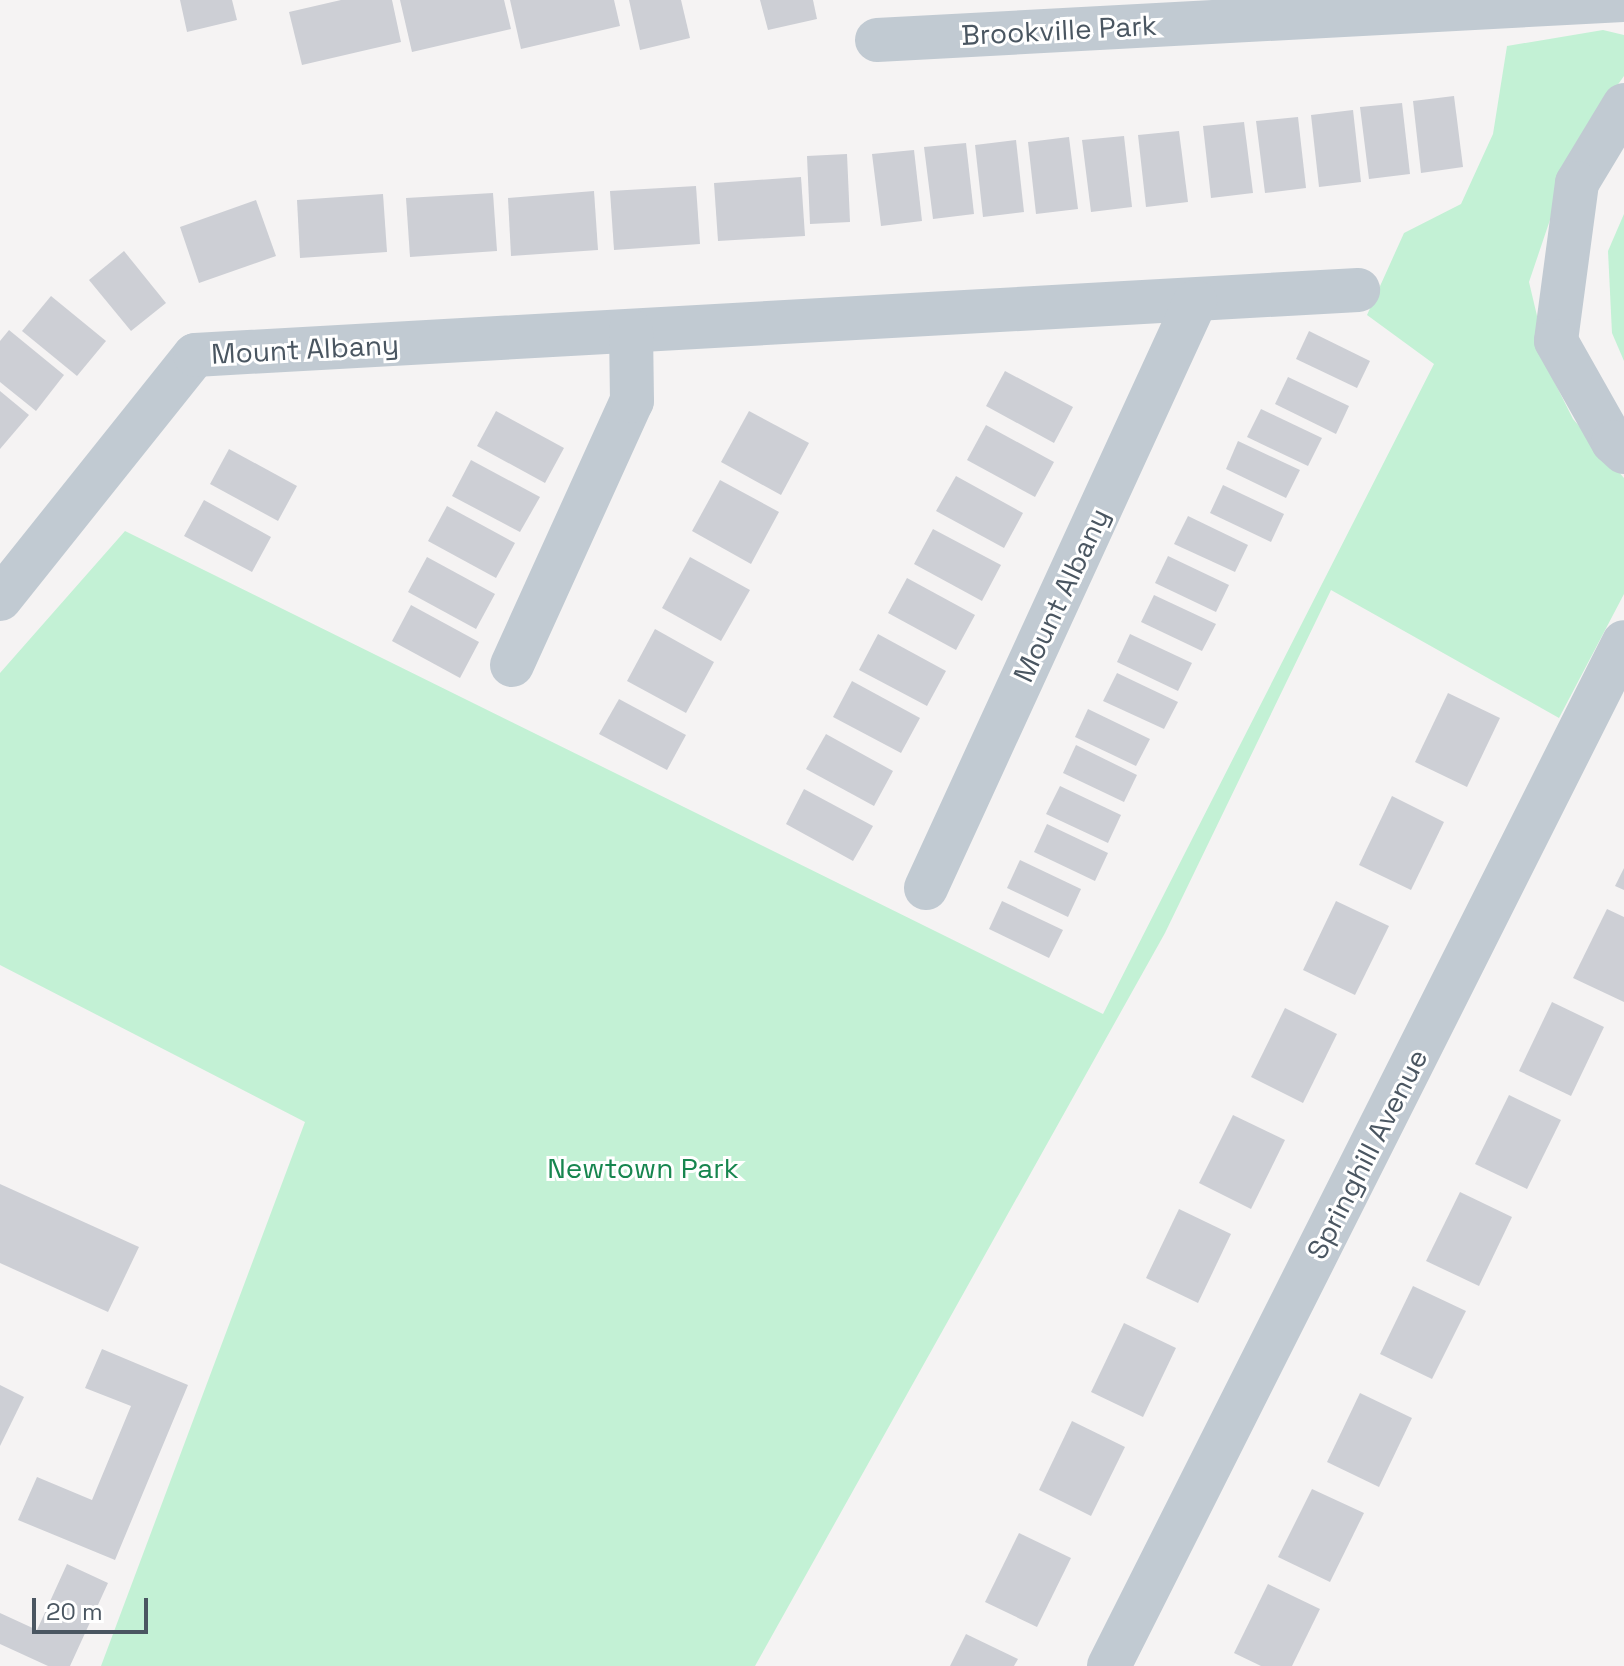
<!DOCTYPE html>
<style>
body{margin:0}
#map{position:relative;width:1624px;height:1666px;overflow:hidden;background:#f5f3f3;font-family:"Space Grotesk",sans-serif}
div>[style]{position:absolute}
.green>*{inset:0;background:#c3f1d5}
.building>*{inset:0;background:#cdcfd5}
.minor>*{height:44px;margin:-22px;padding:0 22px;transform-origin:22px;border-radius:22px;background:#c1cad2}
span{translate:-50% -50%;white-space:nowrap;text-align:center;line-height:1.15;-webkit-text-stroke:6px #fff;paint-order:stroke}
.street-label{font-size:28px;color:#4a5661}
.park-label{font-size:28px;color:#17864f}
.scale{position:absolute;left:32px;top:1598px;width:116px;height:36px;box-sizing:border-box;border:4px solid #4a5661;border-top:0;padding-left:10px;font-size:24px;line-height:28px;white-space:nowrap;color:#4a5661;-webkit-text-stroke:6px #fff;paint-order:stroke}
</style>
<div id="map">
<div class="green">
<div style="clip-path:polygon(1603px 30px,1624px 35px,1624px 76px,1576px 143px,1529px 282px,1551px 375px,1573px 419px,1624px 478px,1624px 594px,1559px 718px,1331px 590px,1165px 933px,755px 1666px,101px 1666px,305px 1122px,0 965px,0 673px,125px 531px,1103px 1014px,1434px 364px,1367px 315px,1404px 233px,1461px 204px,1493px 134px,1507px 46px)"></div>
<div style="clip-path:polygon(1624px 214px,1624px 361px,1612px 333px,1608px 251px)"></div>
</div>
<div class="building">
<div style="clip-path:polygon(180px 0,232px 0,237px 20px,187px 32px)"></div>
<div style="clip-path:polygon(341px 0,392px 0,401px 42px,302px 65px,289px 12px)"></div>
<div style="clip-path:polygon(400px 0,504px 0,511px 29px,412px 52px)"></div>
<div style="clip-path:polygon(510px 0,614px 0,620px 26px,521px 49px)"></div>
<div style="clip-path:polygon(629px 0,681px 0,690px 38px,640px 50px)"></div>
<div style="clip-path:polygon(760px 0,813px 0,817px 19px,768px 30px)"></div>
<div style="clip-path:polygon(1454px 96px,1463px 167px,1421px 173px,1413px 101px)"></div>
<div style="clip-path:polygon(1402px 103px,1410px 174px,1369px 179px,1360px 107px)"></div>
<div style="clip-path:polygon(1353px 110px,1361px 182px,1319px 187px,1311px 115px)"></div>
<div style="clip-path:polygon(1298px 117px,1306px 188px,1265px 193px,1256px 121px)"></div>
<div style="clip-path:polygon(1244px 122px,1253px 193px,1211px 198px,1203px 126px)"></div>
<div style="clip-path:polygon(1179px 131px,1188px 202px,1146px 207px,1138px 135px)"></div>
<div style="clip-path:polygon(1124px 136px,1132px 207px,1091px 212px,1082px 140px)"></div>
<div style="clip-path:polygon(1069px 137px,1078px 209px,1036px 214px,1028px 142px)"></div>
<div style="clip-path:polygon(1016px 140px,1024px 212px,983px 217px,975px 145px)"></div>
<div style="clip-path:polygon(966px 143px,974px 214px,933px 219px,924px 147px)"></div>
<div style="clip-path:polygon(914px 150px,922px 221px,881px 226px,872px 154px)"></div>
<div style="clip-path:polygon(847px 154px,850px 222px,810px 224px,807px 156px)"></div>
<div style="clip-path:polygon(801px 177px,805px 236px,718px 241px,714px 183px)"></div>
<div style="clip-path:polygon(696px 186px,700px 244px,614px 250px,610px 191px)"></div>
<div style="clip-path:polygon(594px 191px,598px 250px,511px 256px,508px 198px)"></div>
<div style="clip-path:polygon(493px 193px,497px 251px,410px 257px,406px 198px)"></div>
<div style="clip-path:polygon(383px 194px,387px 252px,300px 258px,297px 200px)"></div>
<div style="clip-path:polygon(256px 200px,276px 256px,199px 283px,180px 227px)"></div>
<div style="clip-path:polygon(124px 251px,166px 303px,131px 331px,89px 280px)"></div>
<div style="clip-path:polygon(51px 296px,106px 341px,77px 376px,22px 331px)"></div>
<div style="clip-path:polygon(9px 330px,64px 375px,36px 411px,0 382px,0 341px)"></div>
<div style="clip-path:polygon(1309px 331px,1370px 361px,1357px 388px,1296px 359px)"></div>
<div style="clip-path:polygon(1005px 371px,1073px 407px,1054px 443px,986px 406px)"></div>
<div style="clip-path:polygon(1288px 377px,1349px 406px,1336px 434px,1275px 404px)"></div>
<div style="clip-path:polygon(0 391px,29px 415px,0 449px)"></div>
<div style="clip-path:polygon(1261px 409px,1322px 438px,1308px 466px,1247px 437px)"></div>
<div style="clip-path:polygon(496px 411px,564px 448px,545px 483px,477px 446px)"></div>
<div style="clip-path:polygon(749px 411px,809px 443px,781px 495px,721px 462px)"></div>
<div style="clip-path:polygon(986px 425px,1054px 462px,1035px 497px,967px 460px)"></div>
<div style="clip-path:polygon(1238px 441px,1300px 470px,1286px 498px,1226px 469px)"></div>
<div style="clip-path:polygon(229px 449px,297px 486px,278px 521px,210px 484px)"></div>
<div style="clip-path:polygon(471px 460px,540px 497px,520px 532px,452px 496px)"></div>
<div style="clip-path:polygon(956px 476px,1023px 513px,1004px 548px,936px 511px)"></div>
<div style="clip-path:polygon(720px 480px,779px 512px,751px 564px,692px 531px)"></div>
<div style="clip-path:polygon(1223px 485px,1284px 514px,1271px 542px,1210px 513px)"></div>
<div style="clip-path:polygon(204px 500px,271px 537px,252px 572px,184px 536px)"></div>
<div style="clip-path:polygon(447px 506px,515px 543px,496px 578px,428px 541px)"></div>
<div style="clip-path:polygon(1188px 516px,1248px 545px,1235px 572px,1174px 544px)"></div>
<div style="clip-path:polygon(933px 529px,1001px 565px,982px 601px,914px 564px)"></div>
<div style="clip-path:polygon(1168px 556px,1229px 585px,1216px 612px,1155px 583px)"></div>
<div style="clip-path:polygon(427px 557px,495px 594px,476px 629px,408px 592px)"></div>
<div style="clip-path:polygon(690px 557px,750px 590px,721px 641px,662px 608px)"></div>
<div style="clip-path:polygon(907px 578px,975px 615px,956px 650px,888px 613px)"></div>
<div style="clip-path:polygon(1154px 595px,1216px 624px,1202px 651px,1141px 622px)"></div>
<div style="clip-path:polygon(411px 605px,479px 642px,460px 678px,392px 641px)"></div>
<div style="clip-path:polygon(655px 629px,714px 662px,686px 713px,627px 681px)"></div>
<div style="clip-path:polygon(878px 634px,946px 671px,927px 706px,859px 670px)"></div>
<div style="clip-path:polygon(1130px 634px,1192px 663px,1178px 691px,1117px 662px)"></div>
<div style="clip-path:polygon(1117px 673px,1178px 702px,1164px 729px,1103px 701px)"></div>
<div style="clip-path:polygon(852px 681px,920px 718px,901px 753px,833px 717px)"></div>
<div style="clip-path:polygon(1448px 693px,1500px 718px,1467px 787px,1415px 762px)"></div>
<div style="clip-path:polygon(619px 699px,686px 735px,667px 770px,599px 734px)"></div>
<div style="clip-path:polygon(1088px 709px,1150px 739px,1136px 766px,1075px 737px)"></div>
<div style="clip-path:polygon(826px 734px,893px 771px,874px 806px,806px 769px)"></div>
<div style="clip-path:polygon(1076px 745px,1137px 775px,1124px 802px,1063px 773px)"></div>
<div style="clip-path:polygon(1060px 786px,1121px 815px,1108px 843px,1046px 814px)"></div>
<div style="clip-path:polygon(804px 789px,873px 826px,853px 861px,786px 824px)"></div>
<div style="clip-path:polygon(1392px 796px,1444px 822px,1411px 890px,1359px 865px)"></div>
<div style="clip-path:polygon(1047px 824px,1108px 853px,1095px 881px,1034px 852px)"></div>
<div style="clip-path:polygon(1020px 860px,1081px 889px,1068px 917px,1007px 888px)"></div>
<div style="clip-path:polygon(1624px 868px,1624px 890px,1615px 886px)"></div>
<div style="clip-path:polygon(1002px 901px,1063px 930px,1049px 958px,989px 929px)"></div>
<div style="clip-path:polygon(1336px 901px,1389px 926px,1355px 995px,1303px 970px)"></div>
<div style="clip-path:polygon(1607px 909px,1624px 917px,1624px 1002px,1573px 978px)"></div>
<div style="clip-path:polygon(1552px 1002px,1604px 1027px,1571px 1096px,1519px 1071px)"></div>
<div style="clip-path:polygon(1285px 1008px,1337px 1034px,1303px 1103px,1251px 1077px)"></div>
<div style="clip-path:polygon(1509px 1095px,1561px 1120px,1527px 1189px,1475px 1164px)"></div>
<div style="clip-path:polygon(1233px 1115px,1285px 1140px,1251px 1209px,1199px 1183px)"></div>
<div style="clip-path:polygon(0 1184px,139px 1247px,108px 1312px,0 1263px)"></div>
<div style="clip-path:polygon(1460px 1192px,1512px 1217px,1479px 1286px,1426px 1261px)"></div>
<div style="clip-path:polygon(1179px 1209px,1231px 1234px,1198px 1303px,1146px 1278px)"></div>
<div style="clip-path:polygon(1413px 1286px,1466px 1311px,1432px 1379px,1380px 1354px)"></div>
<div style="clip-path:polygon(1124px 1323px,1176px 1348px,1143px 1417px,1091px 1392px)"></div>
<div style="clip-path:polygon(102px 1349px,188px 1385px,115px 1560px,18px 1520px,37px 1477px,92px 1500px,131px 1406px,85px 1388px)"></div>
<div style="clip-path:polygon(0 1385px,24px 1397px,0 1446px)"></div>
<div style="clip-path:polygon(1360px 1393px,1412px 1418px,1379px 1487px,1327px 1462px)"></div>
<div style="clip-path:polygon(1072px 1421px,1125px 1447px,1091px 1516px,1039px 1490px)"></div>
<div style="clip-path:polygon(1312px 1489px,1364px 1513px,1330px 1582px,1278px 1557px)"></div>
<div style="clip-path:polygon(1019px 1533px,1071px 1558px,1037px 1627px,985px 1602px)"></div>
<div style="clip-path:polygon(67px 1564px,108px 1583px,70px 1666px,48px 1666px,0 1644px,0 1613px,37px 1630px)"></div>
<div style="clip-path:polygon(1268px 1584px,1320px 1609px,1292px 1666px,1261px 1666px,1234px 1653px)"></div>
<div style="clip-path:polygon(966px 1634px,1018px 1659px,1014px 1666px,950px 1666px)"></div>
</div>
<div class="minor">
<div style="left:877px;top:40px;width:748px;rotate:-3.07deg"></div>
<div style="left:1624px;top:105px;width:91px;rotate:121.1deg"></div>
<div style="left:1577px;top:183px;width:159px;rotate:97.6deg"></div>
<div style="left:1556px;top:341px;width:116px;rotate:60.6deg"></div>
<div style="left:1613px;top:442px;width:15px;rotate:42deg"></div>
<div style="left:0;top:599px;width:312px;rotate:-51.4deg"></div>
<div style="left:195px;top:355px;width:1165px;rotate:-3.2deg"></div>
<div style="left:512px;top:665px;width:290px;rotate:-65.6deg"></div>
<div style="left:632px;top:401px;width:70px;rotate:-90.8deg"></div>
<div style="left:926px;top:888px;width:645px;rotate:-65.34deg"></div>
<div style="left:1109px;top:1666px;width:1146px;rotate:-63.3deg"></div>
</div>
<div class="street-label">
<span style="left:1059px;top:30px;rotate:-3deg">Brookville Park</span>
<span style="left:305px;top:349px;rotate:-3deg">Mount Albany</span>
<span style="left:1061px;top:595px;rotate:-65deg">Mount Albany</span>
<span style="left:1367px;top:1154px;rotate:-63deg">Springhill Avenue</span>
</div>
<div class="park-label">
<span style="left:643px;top:1168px">Newtown Park</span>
</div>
<div class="scale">20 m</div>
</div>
